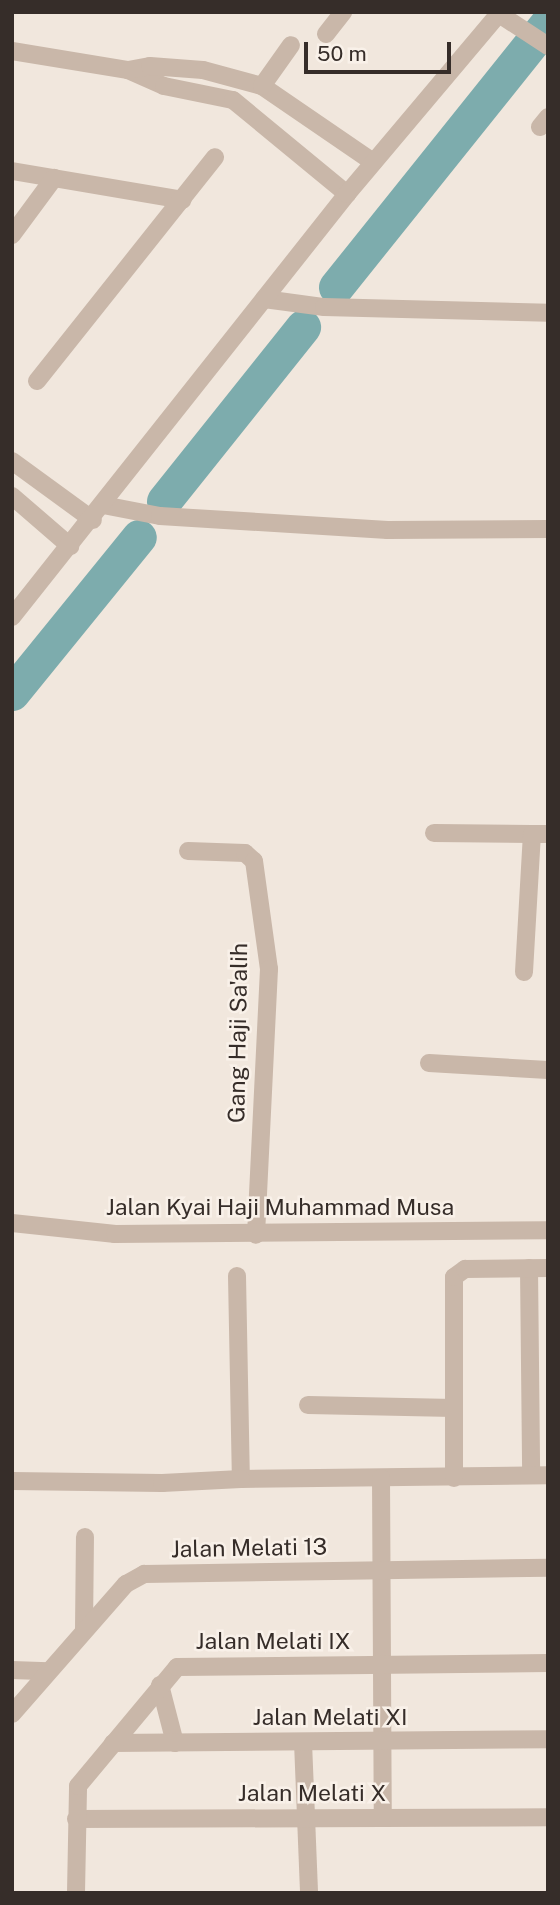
<!DOCTYPE html>
<style>
body{margin:0}
#map{position:relative;width:560px;height:1905px;overflow:hidden;background:#f1e7dd;font-family:"Public Sans",sans-serif}
div>[style]{position:absolute}
.river>*{height:35px;margin:-17.5px;padding:0 17.5px;transform-origin:17.5px;border-radius:17.5px;background:#7dacad}
.minor>*{height:18px;margin:-9px;padding:0 9px;transform-origin:9px;border-radius:9px;background:#c9b7a9}
.tertiary>*{height:18px;margin:-9px;padding:0 9px;transform-origin:9px;border-radius:9px;background:#c9b7a9}
span{translate:-50% -50%;white-space:nowrap;text-align:center;line-height:1.15;-webkit-text-stroke:5px #f9f1e9;paint-order:stroke}
.street-label{font-size:23px;color:#362d29}
.frame{position:absolute;inset:0;border:14px solid #362d29;pointer-events:none}
.scale{position:absolute;left:304px;top:42px;width:147px;height:32px;box-sizing:border-box;border:4px solid #362d29;border-top:0;padding-left:9px;font-size:21px;line-height:24px;white-space:nowrap;color:#362d29;-webkit-text-stroke:5px #f9f1e9;paint-order:stroke}
</style>
<div id="map">
<div class="river">
<div style="left:336px;top:287px;width:339px;rotate:-51.3deg"></div>
<div style="left:164px;top:501px;width:223px;rotate:-51.4deg"></div>
<div style="left:12px;top:693px;width:201px;rotate:-50.9deg"></div>
</div>
<div class="minor">
<div style="left:499px;top:14px;width:59px;rotate:33.1deg"></div>
<div style="left:326px;top:34px;width:28px;rotate:-52deg"></div>
<div style="left:12px;top:51px;width:118px;rotate:9.3deg"></div>
<div style="left:128px;top:70px;width:39px;rotate:24deg"></div>
<div style="left:164px;top:86px;width:70px;rotate:11.5deg"></div>
<div style="left:233px;top:100px;width:148px;rotate:39.5deg"></div>
<div style="left:128px;top:70px;width:22px;rotate:-10deg"></div>
<div style="left:150px;top:66px;width:53px;rotate:4.3deg"></div>
<div style="left:203px;top:70px;width:61px;rotate:15.2deg"></div>
<div style="left:262px;top:86px;width:135px;rotate:34.4deg"></div>
<div style="left:262px;top:86px;width:50px;rotate:-54.7deg"></div>
<div style="left:540px;top:127px;width:13px;rotate:-51deg"></div>
<div style="left:12px;top:171px;width:173px;rotate:9.6deg"></div>
<div style="left:12px;top:235px;width:71px;rotate:-53.6deg"></div>
<div style="left:264px;top:299px;width:61px;rotate:7.6deg"></div>
<div style="left:324px;top:307px;width:224px;rotate:1.5deg"></div>
<div style="left:37px;top:381px;width:286px;rotate:-51.5deg"></div>
<div style="left:12px;top:461px;width:100px;rotate:36.1deg"></div>
<div style="left:12px;top:496px;width:77px;rotate:40.8deg"></div>
<div style="left:103px;top:505px;width:58px;rotate:10.9deg"></div>
<div style="left:160px;top:516px;width:228px;rotate:3.5deg"></div>
<div style="left:388px;top:530px;width:160px;rotate:-0.4deg"></div>
<div style="left:434px;top:833px;width:98px;rotate:0.6deg"></div>
<div style="left:188px;top:851px;width:57px;rotate:2deg"></div>
<div style="left:245px;top:853px;width:12px;rotate:42deg"></div>
<div style="left:254px;top:861px;width:109px;rotate:82.1deg"></div>
<div style="left:269px;top:969px;width:266px;rotate:92.8deg"></div>
<div style="left:524px;top:972px;width:138px;rotate:-86.7deg"></div>
<div style="left:532px;top:834px;width:16px"></div>
<div style="left:429px;top:1063px;width:119px;rotate:3.4deg"></div>
<div style="left:12px;top:1223px;width:104px;rotate:6.1deg"></div>
<div style="left:115px;top:1234px;width:433px;rotate:-0.5deg"></div>
<div style="left:529px;top:1268px;width:207px;rotate:89.4deg"></div>
<div style="left:237px;top:1276px;width:203px;rotate:88.9deg"></div>
<div style="left:241px;top:1479px;width:307px;rotate:-0.7deg"></div>
<div style="left:308px;top:1405px;width:146px;rotate:1.2deg"></div>
<div style="left:381px;top:1478px;width:339px;rotate:89.7deg"></div>
<div style="left:454px;top:1478px;width:201px;rotate:-90deg"></div>
<div style="left:454px;top:1277px;width:14px;rotate:-36deg"></div>
<div style="left:465px;top:1269px;width:83px;rotate:-0.7deg"></div>
<div style="left:12px;top:1481px;width:150px;rotate:0.8deg"></div>
<div style="left:162px;top:1483px;width:79px;rotate:-2.9deg"></div>
<div style="left:84px;top:1630px;width:93px;rotate:-89.4deg"></div>
<div style="left:12px;top:1670px;width:36px;rotate:2deg"></div>
<div style="left:160px;top:1685px;width:60px;rotate:75.5deg"></div>
<div style="left:12px;top:1714px;width:173px;rotate:-48.8deg"></div>
<div style="left:126px;top:1584px;width:21px;rotate:-29deg"></div>
<div style="left:144px;top:1574px;width:404px;rotate:-0.9deg"></div>
<div style="left:303px;top:1742px;width:151px;rotate:87.7deg"></div>
<div style="left:113px;top:1743px;width:435px;rotate:-0.5deg"></div>
<div style="left:76px;top:1819px;width:472px;rotate:-0.2deg"></div>
<div style="left:76px;top:1893px;width:107px;rotate:-88.9deg"></div>
<div style="left:78px;top:1786px;width:155px;rotate:-50.2deg"></div>
<div style="left:177px;top:1667px;width:371px;rotate:-0.6deg"></div>
</div>
<div class="tertiary">
<div style="left:12px;top:617px;width:540px;rotate:-51.62deg"></div>
<div style="left:347px;top:194px;width:238px;rotate:-49.9deg"></div>
</div>
<div class="street-label">
<span style="left:238px;top:1033px;rotate:-89deg">Gang Haji Sa'alih</span>
<span style="left:280px;top:1207px">Jalan Kyai Haji Muhammad Musa</span>
<span style="left:249px;top:1548px;rotate:-1deg">Jalan Melati 13</span>
<span style="left:273px;top:1641px">Jalan Melati IX</span>
<span style="left:330px;top:1717px">Jalan Melati XI</span>
<span style="left:312px;top:1793px">Jalan Melati X</span>
</div>
<div class="frame"></div>
<div class="scale">50 m</div>
</div>
